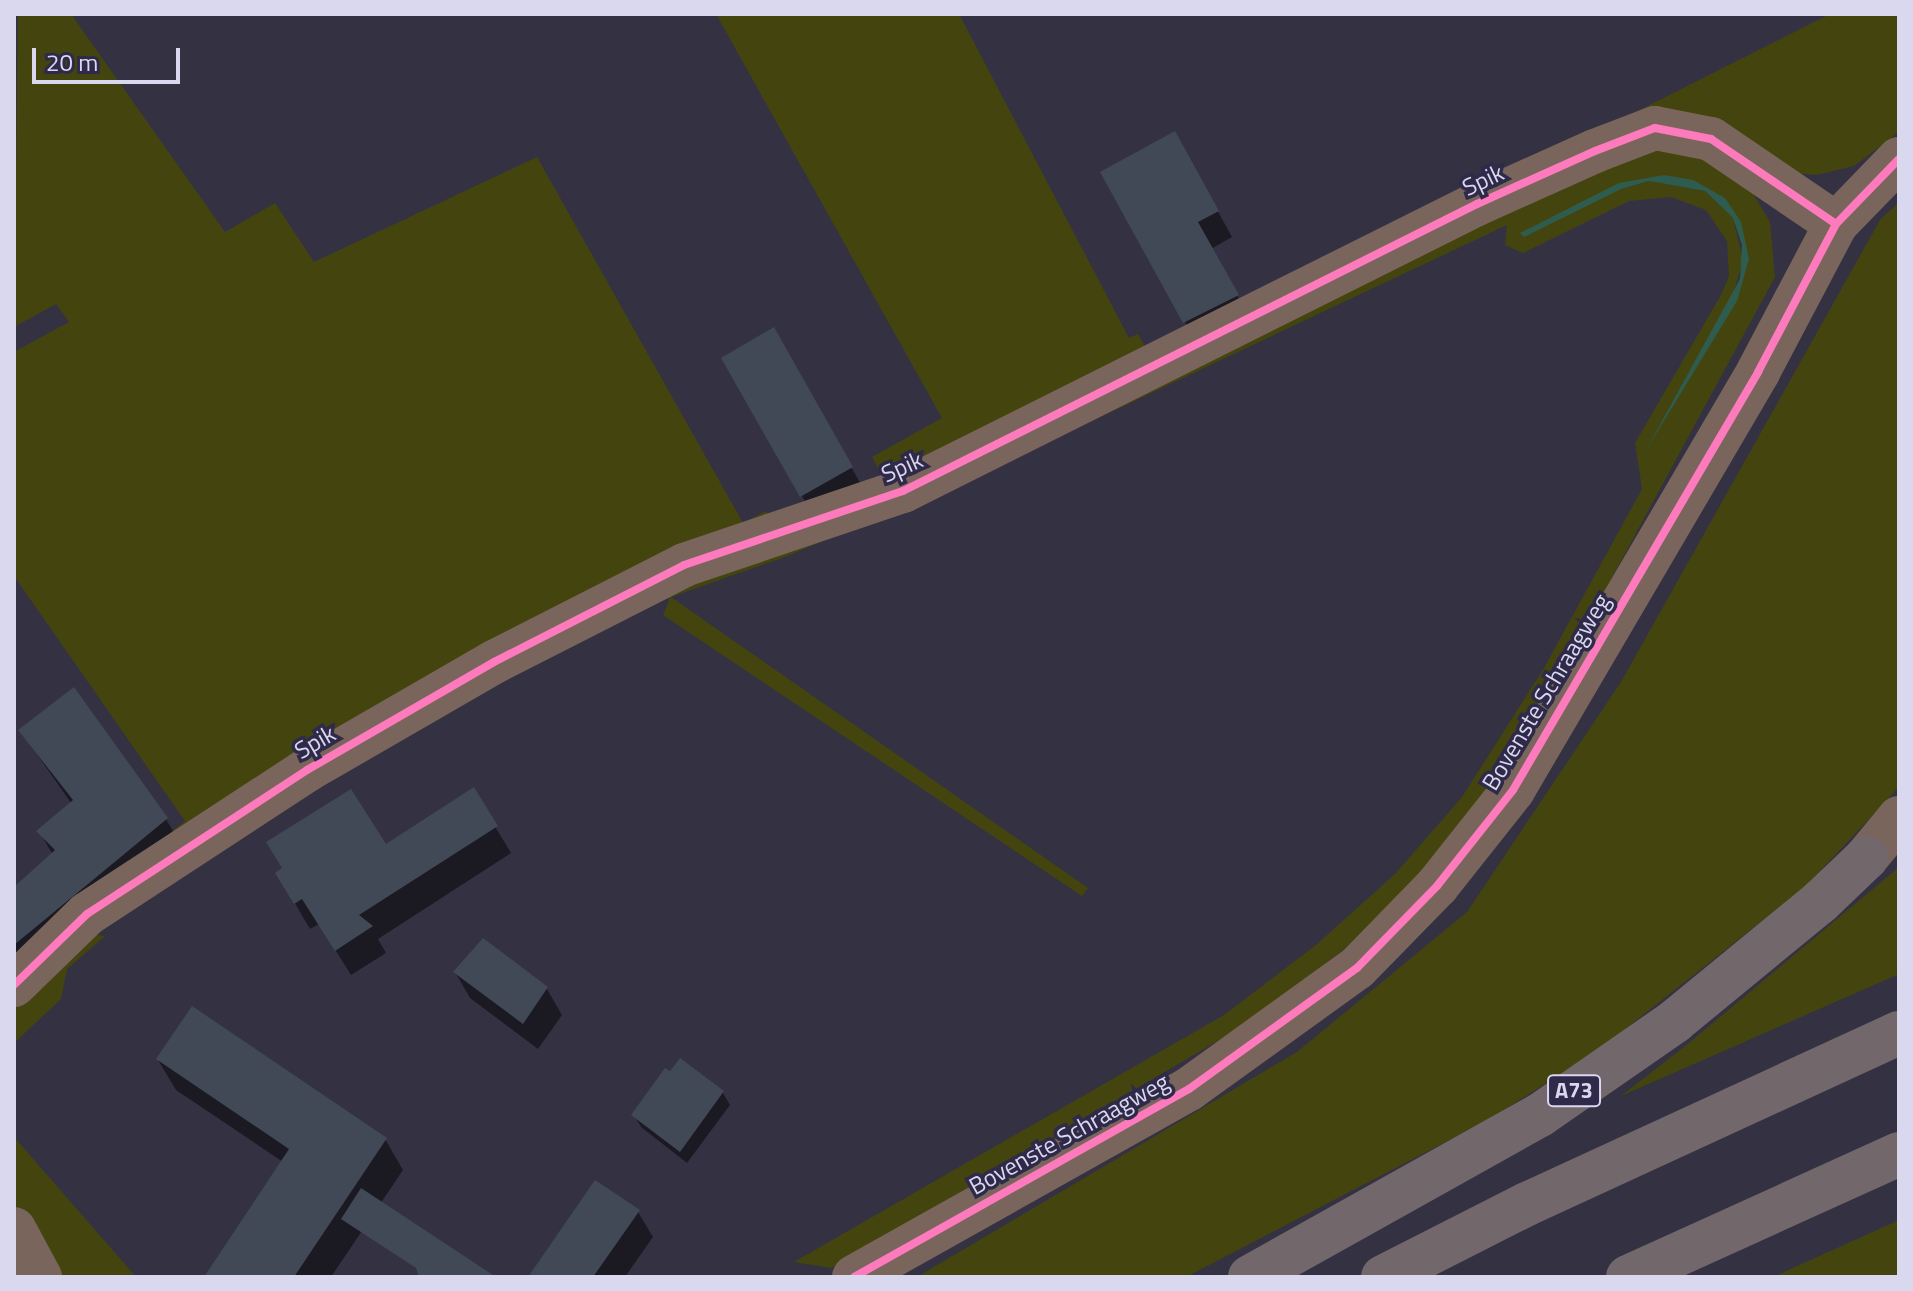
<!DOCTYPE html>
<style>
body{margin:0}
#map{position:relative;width:1913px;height:1291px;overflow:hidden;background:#343143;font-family:"Titillium Web",sans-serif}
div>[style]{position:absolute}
.green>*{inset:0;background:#44450e}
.water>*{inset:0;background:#2e5d4f}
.shadow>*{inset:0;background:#0007}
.building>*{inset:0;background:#414956}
.minor>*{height:44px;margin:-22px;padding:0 22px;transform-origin:22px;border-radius:22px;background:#79655c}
.highway>*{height:44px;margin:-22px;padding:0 22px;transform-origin:22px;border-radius:22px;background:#72676b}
.cycleway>*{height:8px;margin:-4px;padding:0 4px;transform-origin:4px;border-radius:4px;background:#fd7abc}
span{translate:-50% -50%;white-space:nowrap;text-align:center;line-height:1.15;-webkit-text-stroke:7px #2f2a4a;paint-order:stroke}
.shield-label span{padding:2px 6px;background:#2f2a4a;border:2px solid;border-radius:6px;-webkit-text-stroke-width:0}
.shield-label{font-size:22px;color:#dad8ee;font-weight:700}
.street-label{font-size:24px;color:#dad8ee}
.frame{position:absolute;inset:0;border:16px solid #dad8ee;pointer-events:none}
.scale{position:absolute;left:32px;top:48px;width:148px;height:36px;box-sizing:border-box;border:4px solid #dad8ee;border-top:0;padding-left:10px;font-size:24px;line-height:28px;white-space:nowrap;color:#dad8ee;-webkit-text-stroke:6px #2f2a4a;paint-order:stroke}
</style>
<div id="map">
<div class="green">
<div style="clip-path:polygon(18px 14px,71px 14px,225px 232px,275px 203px,314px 262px,537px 157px,743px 523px,766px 511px,774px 523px,87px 900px,185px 821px,14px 576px,14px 352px,69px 322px,56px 304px,14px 327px)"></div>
<div style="clip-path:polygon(716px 14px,959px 14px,1129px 338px,1138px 334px,1145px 347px,887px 485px,872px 457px,942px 418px)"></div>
<div style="clip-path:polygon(1830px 14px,1899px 14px,1899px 132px,1854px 166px,1817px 175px,1791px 173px,1678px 124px,1463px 199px)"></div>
<div style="clip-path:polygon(evenodd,1681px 147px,1746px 182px,1770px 222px,1775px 277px,1571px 653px,1471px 814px,1403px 894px,1352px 943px,1243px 1026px,831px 1268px,794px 1262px,1224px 1015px,1316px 945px,1395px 874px,1462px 797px,1544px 668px,1642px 489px,1635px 443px,1721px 295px,1729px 276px,1727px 241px,1706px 210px,1671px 197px,1629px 201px,1523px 253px,1505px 245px,1507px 225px,954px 486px,785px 557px,671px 597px,1088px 888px,1082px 896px,663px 615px,670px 598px,663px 600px,675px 586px,1632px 151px,1681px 147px,1664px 175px,1725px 198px,1749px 259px,1736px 301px,1645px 452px,1732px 298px,1743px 260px,1733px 218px,1705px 191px,1649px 181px,1622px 189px,1664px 175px)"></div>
<div style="clip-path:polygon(1899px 202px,1899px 787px,1806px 886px,1595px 1053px,1486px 1121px,1186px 1277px,917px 1277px,1297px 1052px,1467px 912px,1621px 682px,1880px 220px)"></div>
<div style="clip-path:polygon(1899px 867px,1899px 974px,1621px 1096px,1689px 1043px)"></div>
<div style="clip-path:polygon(88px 934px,105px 936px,67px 969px,61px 999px,14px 1043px,14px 994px)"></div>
<div style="clip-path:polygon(14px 1137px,136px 1277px,57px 1277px,14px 1206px)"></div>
<div style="clip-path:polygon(1899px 1220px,1899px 1277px,1773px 1277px)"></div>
</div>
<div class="water">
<div style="clip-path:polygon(1664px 175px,1693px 180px,1725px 198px,1741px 222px,1749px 259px,1737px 301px,1645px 452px,1740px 279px,1742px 245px,1733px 218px,1705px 191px,1649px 181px,1621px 189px,1524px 237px,1520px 233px,1619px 183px)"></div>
</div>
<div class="shadow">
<div style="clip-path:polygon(1189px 159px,1232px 237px,1211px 249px,1252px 322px,1200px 348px,1185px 322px)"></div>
<div style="clip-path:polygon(773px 330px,866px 493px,817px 522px,723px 359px)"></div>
<div style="clip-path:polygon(20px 730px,166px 819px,184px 850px,14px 994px,14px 890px,53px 855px,39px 831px,71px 803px)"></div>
<div style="clip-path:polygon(473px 790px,511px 853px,378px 939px,386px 953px,351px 975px,319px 924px,310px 929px,277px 873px,386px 847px)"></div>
<div style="clip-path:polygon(455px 972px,547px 989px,562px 1015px,538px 1049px,470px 998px)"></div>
<div style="clip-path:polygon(158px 1060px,385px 1139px,403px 1170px,331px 1277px,206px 1277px,283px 1162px,176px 1090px)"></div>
<div style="clip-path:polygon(680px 1061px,723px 1093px,730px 1105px,687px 1163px,641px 1127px,634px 1115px)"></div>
<div style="clip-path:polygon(638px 1212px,653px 1237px,625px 1277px,531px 1277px)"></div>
</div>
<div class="building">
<div style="clip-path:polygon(1175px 131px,1219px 211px,1198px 222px,1239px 295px,1183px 323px,1100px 172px)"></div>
<div style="clip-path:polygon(774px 327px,853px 467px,800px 497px,721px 358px)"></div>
<div style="clip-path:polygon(74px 687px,168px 818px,14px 945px,14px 887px,55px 850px,36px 831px,73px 800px,18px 730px)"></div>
<div style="clip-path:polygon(474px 787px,498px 826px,359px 915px,373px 926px,335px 951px,302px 899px,294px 904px,275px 873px,282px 868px,266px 842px,351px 789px,386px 844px)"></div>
<div style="clip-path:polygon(483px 938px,548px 987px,523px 1024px,453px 972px)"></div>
<div style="clip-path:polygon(192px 1006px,387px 1138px,294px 1277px,204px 1277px,289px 1149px,156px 1059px)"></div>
<div style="clip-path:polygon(680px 1058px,724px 1091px,680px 1152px,631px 1115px,665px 1068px,670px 1071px)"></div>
<div style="clip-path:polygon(595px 1180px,640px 1210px,593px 1277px,528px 1277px)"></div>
<div style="clip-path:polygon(361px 1188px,496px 1277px,419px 1277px,416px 1268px,341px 1219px)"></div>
</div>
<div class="minor">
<div style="left:1866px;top:858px;width:52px;rotate:-50.5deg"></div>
<div style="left:14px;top:985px;width:102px;rotate:-44.2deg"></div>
<div style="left:87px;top:914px;width:263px;rotate:-33.2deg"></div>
<div style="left:307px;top:770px;width:216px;rotate:-30deg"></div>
<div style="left:494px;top:662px;width:213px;rotate:-27deg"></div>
<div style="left:684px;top:565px;width:231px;rotate:-18.7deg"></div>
<div style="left:903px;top:491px;width:642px;rotate:-26.57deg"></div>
<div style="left:1477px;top:204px;width:129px;rotate:-24.2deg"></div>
<div style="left:1595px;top:151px;width:64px;rotate:-21deg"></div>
<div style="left:1655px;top:128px;width:57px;rotate:11.1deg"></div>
<div style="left:1711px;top:139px;width:151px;rotate:34.2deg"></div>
<div style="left:14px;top:1229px;width:55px;rotate:61.6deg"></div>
<div style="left:854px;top:1277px;width:384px;rotate:-29.3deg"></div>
<div style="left:1189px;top:1089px;width:207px;rotate:-35.8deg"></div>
<div style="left:1357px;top:968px;width:115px;rotate:-45.7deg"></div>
<div style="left:1437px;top:886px;width:122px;rotate:-51.6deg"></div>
<div style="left:1513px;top:790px;width:485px;rotate:-59.6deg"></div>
<div style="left:1758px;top:372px;width:167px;rotate:-62.2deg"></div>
<div style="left:1836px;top:224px;width:91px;rotate:-45.9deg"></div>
</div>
<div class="highway">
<div style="left:1250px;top:1277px;width:332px;rotate:-29.2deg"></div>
<div style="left:1540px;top:1115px;width:165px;rotate:-34.8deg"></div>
<div style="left:1675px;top:1021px;width:188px;rotate:-39.4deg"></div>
<div style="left:1820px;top:902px;width:64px;rotate:-43.7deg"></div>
<div style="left:1383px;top:1277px;width:161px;rotate:-26.9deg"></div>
<div style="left:1527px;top:1204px;width:409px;rotate:-24.7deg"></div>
<div style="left:1628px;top:1277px;width:298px;rotate:-24.4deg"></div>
</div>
<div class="cycleway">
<div style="left:14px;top:985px;width:102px;rotate:-44.2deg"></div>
<div style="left:87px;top:914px;width:263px;rotate:-33.2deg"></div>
<div style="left:307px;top:770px;width:216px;rotate:-30deg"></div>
<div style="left:494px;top:662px;width:213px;rotate:-27deg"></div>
<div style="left:684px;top:565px;width:231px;rotate:-18.7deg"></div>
<div style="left:903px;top:491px;width:642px;rotate:-26.57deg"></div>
<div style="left:1477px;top:204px;width:129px;rotate:-24.2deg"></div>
<div style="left:1595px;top:151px;width:64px;rotate:-21deg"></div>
<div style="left:1655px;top:128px;width:57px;rotate:11.1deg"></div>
<div style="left:1711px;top:139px;width:151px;rotate:34.2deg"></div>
<div style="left:854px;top:1277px;width:384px;rotate:-29.3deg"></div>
<div style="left:1189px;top:1089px;width:207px;rotate:-35.8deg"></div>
<div style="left:1357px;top:968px;width:115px;rotate:-45.7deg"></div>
<div style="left:1437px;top:886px;width:122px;rotate:-51.6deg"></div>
<div style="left:1513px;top:790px;width:485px;rotate:-59.6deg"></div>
<div style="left:1758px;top:372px;width:167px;rotate:-62.2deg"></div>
<div style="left:1836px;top:224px;width:91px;rotate:-45.9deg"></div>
</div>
<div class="shield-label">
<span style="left:1574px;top:1091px">A73</span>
</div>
<div class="street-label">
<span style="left:1483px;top:180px;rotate:-25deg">Spik</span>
<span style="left:902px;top:467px;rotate:-24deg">Spik</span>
<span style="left:1546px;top:692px;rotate:-59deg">Bovenste Schraagweg</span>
<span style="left:315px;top:742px;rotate:-30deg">Spik</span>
<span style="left:1069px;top:1134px;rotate:-29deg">Bovenste Schraagweg</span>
</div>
<div class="frame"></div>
<div class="scale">20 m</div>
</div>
